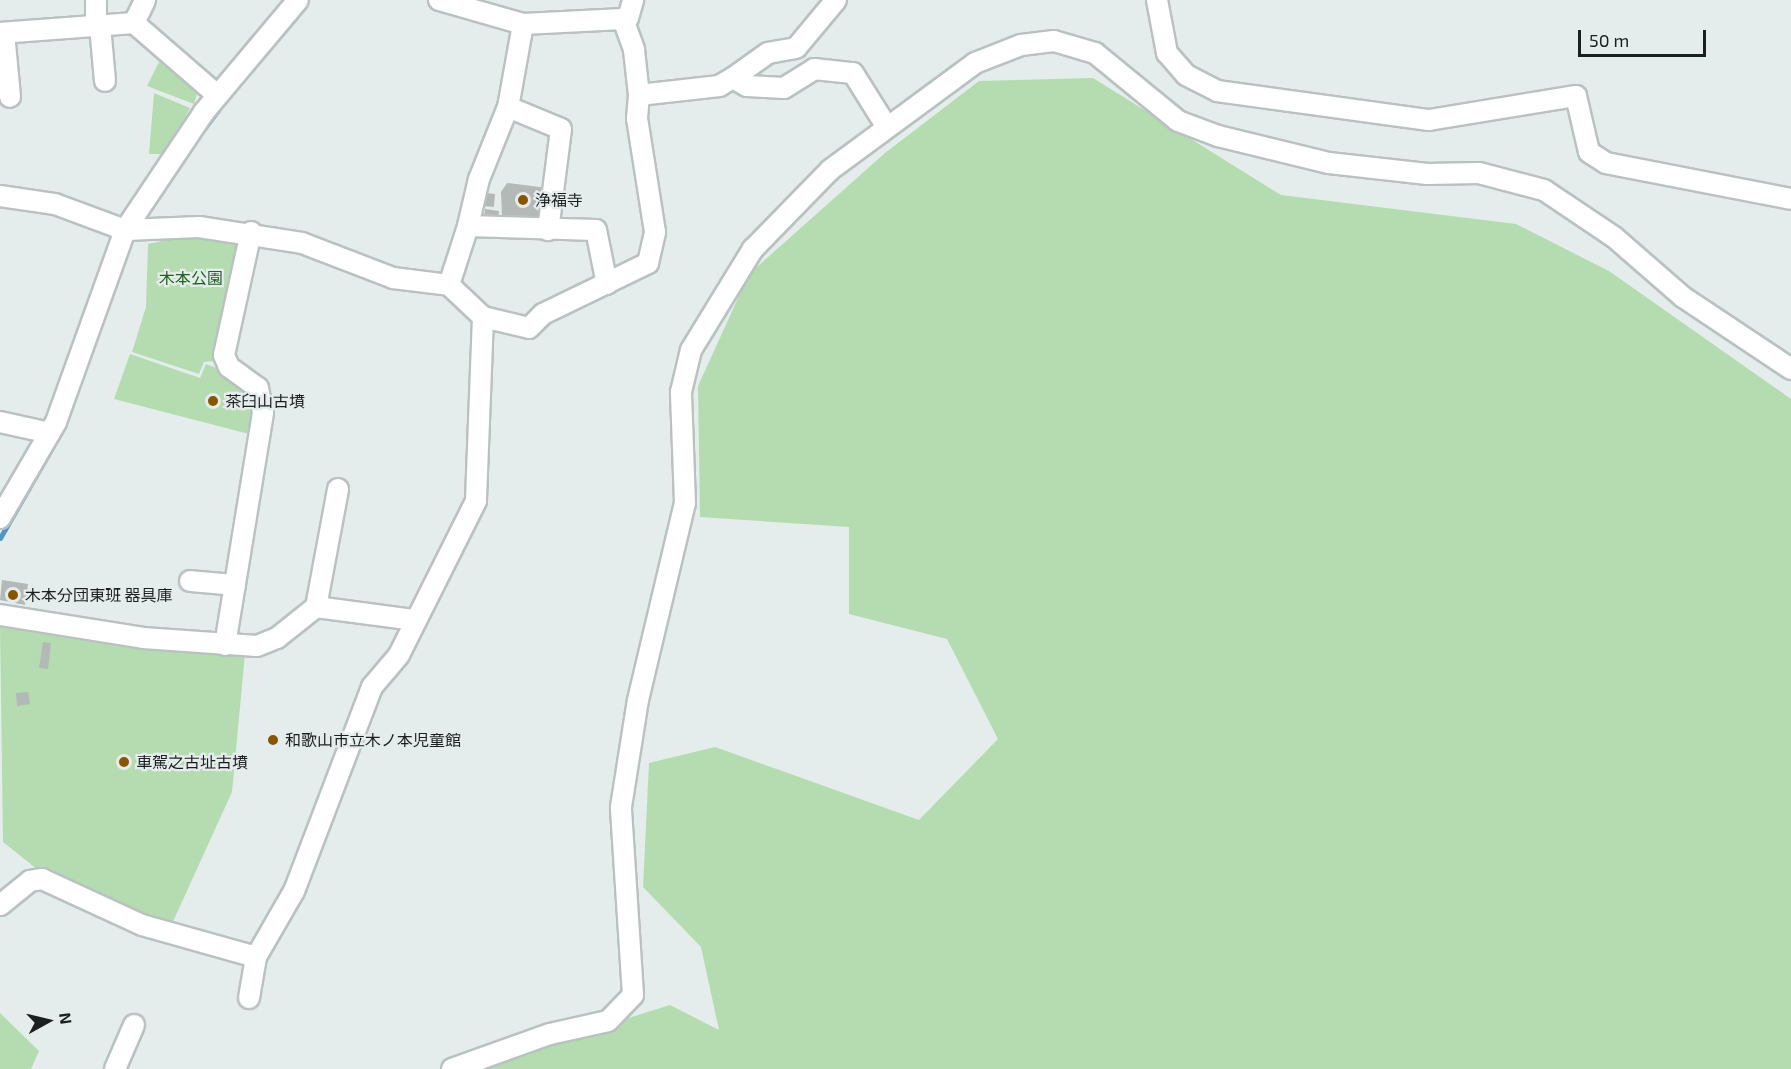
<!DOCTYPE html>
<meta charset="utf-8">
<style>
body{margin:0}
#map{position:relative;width:1791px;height:1069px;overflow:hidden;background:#e5edec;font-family:"Exo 2","Noto Sans JP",sans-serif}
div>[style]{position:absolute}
.green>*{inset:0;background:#b4dcb0}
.stream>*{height:5px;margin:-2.5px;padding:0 2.5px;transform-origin:2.5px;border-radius:2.5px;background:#5296c1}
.building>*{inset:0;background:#b2b9b6}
.roads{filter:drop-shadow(2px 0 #bac2c1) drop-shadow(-2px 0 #bac2c1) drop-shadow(0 2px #bac2c1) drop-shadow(0 -2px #bac2c1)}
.street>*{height:20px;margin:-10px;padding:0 10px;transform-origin:10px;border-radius:10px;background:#fff}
.dots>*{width:16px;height:16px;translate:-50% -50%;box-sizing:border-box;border:3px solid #e5edec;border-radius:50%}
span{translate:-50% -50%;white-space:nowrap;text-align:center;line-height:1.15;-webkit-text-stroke:4.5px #e5edec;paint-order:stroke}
.poi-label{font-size:16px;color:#1c1f1f}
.left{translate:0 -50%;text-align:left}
.park-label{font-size:16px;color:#1f621b}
.north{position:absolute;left:18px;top:991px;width:60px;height:60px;-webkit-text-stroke:4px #e5edec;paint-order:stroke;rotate:82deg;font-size:16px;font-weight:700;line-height:24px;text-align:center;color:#1c1f1f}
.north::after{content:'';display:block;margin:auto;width:21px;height:27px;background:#1c1f1f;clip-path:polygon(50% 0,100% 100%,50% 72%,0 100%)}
.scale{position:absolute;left:1578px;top:30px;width:128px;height:27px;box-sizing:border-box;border:3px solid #1c1f1f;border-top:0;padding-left:8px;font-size:18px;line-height:21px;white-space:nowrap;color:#1c1f1f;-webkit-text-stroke:4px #e5edec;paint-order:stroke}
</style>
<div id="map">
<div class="green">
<div style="clip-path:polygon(159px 62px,198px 90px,194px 104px,147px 86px)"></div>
<div style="clip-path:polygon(1093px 78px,1281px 195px,1516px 224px,1609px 271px,1791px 399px,1791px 1069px,466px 1069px,670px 1005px,719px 1030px,701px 947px,643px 887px,649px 763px,715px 747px,919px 820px,998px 739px,947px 639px,849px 614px,849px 527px,700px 517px,698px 386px,749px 274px,885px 153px,979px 81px)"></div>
<div style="clip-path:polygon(154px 93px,190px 108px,166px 154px,149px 154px)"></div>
<div style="clip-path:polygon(200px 233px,244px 239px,215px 361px,204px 362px,199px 374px,132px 352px,146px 307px,148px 244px)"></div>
<div style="clip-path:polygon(130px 354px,200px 378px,206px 364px,227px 372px,254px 391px,253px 435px,114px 399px)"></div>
<div style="clip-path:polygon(0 623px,245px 654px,232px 792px,171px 926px,42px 873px,3px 842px)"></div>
<div style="clip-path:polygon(0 1013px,39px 1051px,31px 1069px,0 1069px)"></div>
</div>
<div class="stream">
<div style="left:267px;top:51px;width:45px;rotate:-49.5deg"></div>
<div style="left:203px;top:130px;width:26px;rotate:-53deg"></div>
<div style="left:0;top:538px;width:106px;rotate:-60.1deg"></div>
</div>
<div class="building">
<div style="clip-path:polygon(507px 183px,548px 188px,543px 222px,502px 217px,501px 192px)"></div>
<div style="clip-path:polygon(486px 193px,495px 194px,494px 207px,484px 206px)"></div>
<div style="clip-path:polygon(485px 209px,499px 211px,498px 219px,484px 218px)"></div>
<div style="clip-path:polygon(2px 580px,28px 584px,25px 605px,0 600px)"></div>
<div style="clip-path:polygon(43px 642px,51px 643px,48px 669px,39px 668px)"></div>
<div style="clip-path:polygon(28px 692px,30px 704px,17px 706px,16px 693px)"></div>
</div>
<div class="roads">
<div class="street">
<div style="left:439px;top:0;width:87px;rotate:15.9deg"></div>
<div style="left:523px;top:24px;width:100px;rotate:-2.9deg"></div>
<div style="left:623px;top:19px;width:33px;rotate:70deg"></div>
<div style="left:634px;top:50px;width:45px;rotate:83.7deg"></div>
<div style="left:836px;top:0;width:62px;rotate:129.8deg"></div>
<div style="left:796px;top:48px;width:28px;rotate:170deg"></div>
<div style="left:768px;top:53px;width:43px;rotate:144.5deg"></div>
<div style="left:733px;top:78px;width:16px;rotate:30deg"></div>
<div style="left:747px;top:86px;width:37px;rotate:3deg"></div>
<div style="left:784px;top:88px;width:36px;rotate:-32deg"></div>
<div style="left:814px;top:69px;width:39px;rotate:6deg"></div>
<div style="left:853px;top:73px;width:60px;rotate:57.9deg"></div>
<div style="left:1157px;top:0;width:54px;rotate:79.3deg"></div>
<div style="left:1167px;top:53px;width:29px;rotate:49deg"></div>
<div style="left:1186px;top:75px;width:35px;rotate:27deg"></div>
<div style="left:1217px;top:91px;width:214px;rotate:7.8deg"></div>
<div style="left:1429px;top:120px;width:149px;rotate:-9.3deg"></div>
<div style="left:1576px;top:96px;width:57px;rotate:76.9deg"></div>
<div style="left:1589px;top:152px;width:20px;rotate:33deg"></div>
<div style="left:1606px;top:163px;width:188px;rotate:11deg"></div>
<div style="left:623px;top:19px;width:5px;rotate:-11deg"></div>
<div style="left:628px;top:18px;width:19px;rotate:-74deg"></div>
<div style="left:134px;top:23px;width:25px;rotate:-64deg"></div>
<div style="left:523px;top:24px;width:84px;rotate:100.2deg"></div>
<div style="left:508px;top:107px;width:57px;rotate:22.5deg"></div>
<div style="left:561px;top:129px;width:102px;rotate:97.3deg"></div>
<div style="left:96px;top:26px;width:26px;rotate:-90deg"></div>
<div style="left:100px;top:26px;width:55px;rotate:84.8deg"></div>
<div style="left:0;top:33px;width:134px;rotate:-4.3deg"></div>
<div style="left:134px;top:23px;width:110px;rotate:40.9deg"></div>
<div style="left:4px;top:33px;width:64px;rotate:84.6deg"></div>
<div style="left:508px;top:107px;width:78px;rotate:111.9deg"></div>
<div style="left:479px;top:179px;width:48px;rotate:103.2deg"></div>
<div style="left:468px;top:226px;width:128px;rotate:1.8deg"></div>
<div style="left:596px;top:230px;width:55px;rotate:78.5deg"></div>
<div style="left:0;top:196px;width:56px;rotate:8.3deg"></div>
<div style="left:55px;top:204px;width:75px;rotate:20.4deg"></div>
<div style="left:125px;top:230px;width:74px;rotate:-2.3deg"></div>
<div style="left:199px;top:227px;width:104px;rotate:8.8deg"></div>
<div style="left:302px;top:243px;width:97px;rotate:21deg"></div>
<div style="left:393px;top:278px;width:56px;rotate:7.1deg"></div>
<div style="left:449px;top:285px;width:47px;rotate:43.3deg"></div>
<div style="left:483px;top:317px;width:184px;rotate:92.2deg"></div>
<div style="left:476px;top:501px;width:172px;rotate:116.6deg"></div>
<div style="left:399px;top:655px;width:42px;rotate:130.2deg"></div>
<div style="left:372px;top:687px;width:218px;rotate:110.9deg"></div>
<div style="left:294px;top:891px;width:76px;rotate:119.9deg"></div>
<div style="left:256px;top:957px;width:118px;rotate:-164.3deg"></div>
<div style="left:142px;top:925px;width:110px;rotate:-155.3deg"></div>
<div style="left:42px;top:879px;width:12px;rotate:171deg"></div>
<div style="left:30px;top:881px;width:38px;rotate:141deg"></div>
<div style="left:449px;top:285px;width:62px;rotate:-72.1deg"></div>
<div style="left:483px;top:317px;width:47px;rotate:13.4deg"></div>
<div style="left:529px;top:328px;width:20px;rotate:-45deg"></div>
<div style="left:543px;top:314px;width:117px;rotate:-25.9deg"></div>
<div style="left:648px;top:263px;width:32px;rotate:-77deg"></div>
<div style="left:655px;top:232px;width:115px;rotate:-99deg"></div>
<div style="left:637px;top:118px;width:23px;rotate:-85deg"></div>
<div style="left:639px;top:95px;width:81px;rotate:-6.4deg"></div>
<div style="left:719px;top:86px;width:16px;rotate:-30deg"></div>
<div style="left:0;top:422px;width:51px;rotate:12.4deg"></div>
<div style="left:0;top:518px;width:111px;rotate:-59.7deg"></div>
<div style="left:56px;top:422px;width:204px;rotate:-70.2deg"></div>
<div style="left:125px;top:230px;width:142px;rotate:-56.2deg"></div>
<div style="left:204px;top:112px;width:146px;rotate:-50deg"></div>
<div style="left:190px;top:581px;width:45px;rotate:5.1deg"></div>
<div style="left:316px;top:607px;width:120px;rotate:-79.4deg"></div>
<div style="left:0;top:615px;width:145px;rotate:9.1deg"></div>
<div style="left:143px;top:638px;width:114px;rotate:4deg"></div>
<div style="left:257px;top:646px;width:22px;rotate:-22deg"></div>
<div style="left:277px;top:638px;width:50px;rotate:-38.5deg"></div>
<div style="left:316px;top:607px;width:98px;rotate:7.6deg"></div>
<div style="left:225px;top:645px;width:236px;rotate:-80.7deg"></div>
<div style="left:263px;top:412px;width:25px;rotate:-102deg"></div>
<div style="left:258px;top:388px;width:36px;rotate:-144deg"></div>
<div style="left:229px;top:367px;width:13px;rotate:-113deg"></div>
<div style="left:224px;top:355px;width:126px;rotate:-77.6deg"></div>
<div style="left:249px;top:998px;width:42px;rotate:-80.3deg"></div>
<div style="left:115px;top:1069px;width:48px;rotate:-66.6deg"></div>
<div style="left:452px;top:1069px;width:104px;rotate:-19.7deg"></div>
<div style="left:550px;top:1034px;width:59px;rotate:-12.6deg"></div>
<div style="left:608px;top:1021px;width:36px;rotate:-46deg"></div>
<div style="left:633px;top:995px;width:188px;rotate:-93.7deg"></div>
<div style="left:621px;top:807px;width:108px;rotate:-81deg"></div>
<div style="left:638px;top:700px;width:203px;rotate:-76.6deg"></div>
<div style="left:685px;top:503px;width:111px;rotate:-92.1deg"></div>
<div style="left:681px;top:392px;width:43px;rotate:-76.6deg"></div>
<div style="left:691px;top:350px;width:119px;rotate:-58.5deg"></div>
<div style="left:753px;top:249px;width:110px;rotate:-45.7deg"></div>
<div style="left:830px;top:170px;width:180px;rotate:-36.4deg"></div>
<div style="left:975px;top:63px;width:49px;rotate:-21.4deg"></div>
<div style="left:1021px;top:45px;width:33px;rotate:-7deg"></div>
<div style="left:1054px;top:41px;width:43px;rotate:16.3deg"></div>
<div style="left:1095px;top:53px;width:107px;rotate:39.3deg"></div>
<div style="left:1178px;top:121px;width:43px;rotate:20.6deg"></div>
<div style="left:1218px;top:136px;width:114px;rotate:13.7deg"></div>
<div style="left:1329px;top:163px;width:99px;rotate:6.4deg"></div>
<div style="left:1427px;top:174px;width:52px;rotate:-1.1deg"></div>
<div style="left:1479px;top:173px;width:67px;rotate:14.7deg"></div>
<div style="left:1544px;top:190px;width:84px;rotate:33.9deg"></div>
<div style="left:1614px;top:237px;width:91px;rotate:41deg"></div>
<div style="left:1683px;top:297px;width:130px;rotate:33.7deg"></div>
</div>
</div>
<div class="dots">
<div style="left:523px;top:200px;background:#850"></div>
<div style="left:213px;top:401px;background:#850"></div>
<div style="left:13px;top:595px;background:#850"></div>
<div style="left:273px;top:740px;background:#850"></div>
<div style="left:124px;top:762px;background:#850"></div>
</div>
<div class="poi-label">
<span class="left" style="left:535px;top:200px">浄福寺</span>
<span class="left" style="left:225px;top:401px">茶臼山古墳</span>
<span class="left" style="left:25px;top:595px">木本分団東班 器具庫</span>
<span class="left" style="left:285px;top:740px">和歌山市立木ノ本児童館</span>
<span class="left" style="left:136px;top:762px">車駕之古址古墳</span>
</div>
<div class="park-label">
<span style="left:191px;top:278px">木本公園</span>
</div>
<div class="north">N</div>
<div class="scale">50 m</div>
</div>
